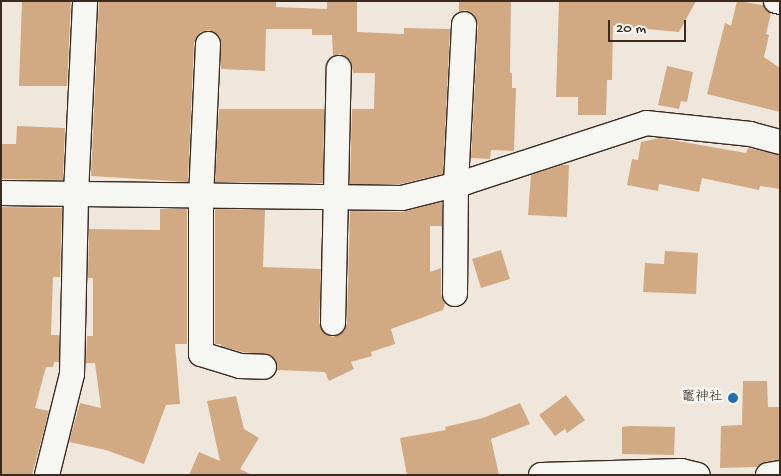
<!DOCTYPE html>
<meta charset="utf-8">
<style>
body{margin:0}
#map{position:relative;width:781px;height:476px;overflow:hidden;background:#efe7dc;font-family:"Gochi Hand","Klee One",sans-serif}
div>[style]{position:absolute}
.building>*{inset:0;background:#d1aa83}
.roads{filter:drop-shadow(1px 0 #3b2a1e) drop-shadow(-1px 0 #3b2a1e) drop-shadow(0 1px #3b2a1e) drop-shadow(0 -1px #3b2a1e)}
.street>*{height:24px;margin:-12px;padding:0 12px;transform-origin:12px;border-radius:12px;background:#f6f6f2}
.dots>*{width:14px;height:14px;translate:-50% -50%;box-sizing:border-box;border:2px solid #f6f6f2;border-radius:50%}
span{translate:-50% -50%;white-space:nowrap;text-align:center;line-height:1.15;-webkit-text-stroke:5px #f6f6f2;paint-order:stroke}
.poi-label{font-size:14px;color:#3b2a1e}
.right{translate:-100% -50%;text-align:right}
.frame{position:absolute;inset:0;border:2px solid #3b2a1e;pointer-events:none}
.scale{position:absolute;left:608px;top:20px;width:78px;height:22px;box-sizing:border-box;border:2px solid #3b2a1e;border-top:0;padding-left:6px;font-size:15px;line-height:18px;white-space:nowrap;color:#3b2a1e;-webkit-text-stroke:4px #f6f6f2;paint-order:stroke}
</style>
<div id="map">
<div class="building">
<div style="clip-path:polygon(22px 1px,71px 1px,67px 86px,19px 86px)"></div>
<div style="clip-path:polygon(99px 1px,276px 1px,276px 7px,327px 9px,327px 2px,357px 2px,357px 32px,404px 34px,404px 28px,450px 29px,443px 174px,400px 184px,350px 184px,352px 109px,374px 109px,375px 73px,353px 73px,351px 62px,347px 57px,340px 54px,333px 56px,332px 35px,312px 35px,312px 29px,266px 29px,265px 71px,221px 69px,220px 37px,209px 30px,201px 32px,194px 43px,188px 182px,91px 176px)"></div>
<div style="clip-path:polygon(459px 1px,511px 1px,510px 73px,512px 73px,512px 88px,516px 88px,514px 151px,491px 150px,490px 159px,471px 158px,478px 25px,472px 13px,465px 10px,459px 12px)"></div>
<div style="clip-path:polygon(559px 1px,696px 1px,679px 32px,613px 26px,612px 80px,607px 80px,606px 115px,578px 115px,578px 97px,556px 97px)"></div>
<div style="clip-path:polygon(737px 1px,763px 5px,771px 13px,766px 34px,769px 35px,764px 57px,780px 68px,780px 112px,707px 94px,725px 23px,731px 26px)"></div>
<div style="clip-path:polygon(667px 66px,693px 72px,687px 102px,681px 101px,679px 109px,658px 105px)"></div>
<div style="clip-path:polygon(219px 109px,324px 109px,323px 183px,215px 182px)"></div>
<div style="clip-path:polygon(17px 126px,65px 128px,63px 180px,1px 179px,1px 144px,16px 144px)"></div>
<div style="clip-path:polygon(660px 138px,746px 153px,748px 148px,780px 155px,780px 189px,760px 186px,759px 190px,702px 178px,699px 192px,659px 184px,658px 191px,627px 185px,632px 159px,638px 160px,641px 142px)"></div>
<div style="clip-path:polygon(562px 165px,569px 165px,567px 217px,528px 215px,531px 175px)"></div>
<div style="clip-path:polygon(442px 202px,442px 226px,430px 226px,430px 272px,441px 268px,441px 294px,445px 303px,443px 310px,391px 329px,395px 344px,371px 352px,372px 356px,351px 362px,354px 369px,329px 381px,325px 372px,277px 370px,276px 361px,271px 355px,242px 352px,221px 346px,221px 344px,215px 344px,215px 209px,265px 210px,263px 267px,321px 269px,319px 323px,325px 334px,333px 337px,344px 331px,347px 323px,350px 211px,402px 212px)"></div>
<div style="clip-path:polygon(1px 207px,62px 208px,60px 277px,53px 277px,51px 335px,59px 335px,59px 362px,54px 362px,53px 367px,46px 367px,35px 408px,49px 411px,32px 475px,1px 475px)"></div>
<div style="clip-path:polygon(160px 209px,187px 209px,187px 344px,175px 344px,180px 404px,166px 405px,144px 464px,106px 450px,69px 442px,80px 403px,101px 408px,95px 363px,86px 363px,87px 336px,93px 336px,93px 278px,88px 278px,89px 229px,160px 230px)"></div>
<div style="clip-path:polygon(501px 250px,510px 279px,481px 288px,472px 259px)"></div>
<div style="clip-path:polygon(665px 251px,698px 253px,696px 294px,643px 292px,645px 263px,664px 264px)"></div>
<div style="clip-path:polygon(743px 381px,767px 381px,768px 407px,780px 407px,780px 460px,765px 462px,757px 467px,720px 468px,721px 426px,742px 425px)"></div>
<div style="clip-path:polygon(566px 395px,585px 420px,567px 433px,565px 429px,555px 436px,539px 415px)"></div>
<div style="clip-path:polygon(236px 396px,244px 429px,259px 438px,240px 469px,252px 475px,189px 475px,199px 452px,220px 461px,207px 401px)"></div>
<div style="clip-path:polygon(520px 403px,530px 424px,491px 439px,499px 475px,407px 475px,400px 438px,446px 430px,445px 427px,483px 418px)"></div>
<div style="clip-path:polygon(630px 426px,675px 427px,674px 455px,622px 454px,622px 427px)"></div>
</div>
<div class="roads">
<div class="street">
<div style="left:776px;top:1px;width:4px;rotate:14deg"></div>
<div style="left:208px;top:44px;width:152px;rotate:92.6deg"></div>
<div style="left:201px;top:196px;width:158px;rotate:90deg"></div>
<div style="left:201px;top:354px;width:41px;rotate:17.1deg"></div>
<div style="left:240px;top:366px;width:24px;rotate:2deg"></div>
<div style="left:1px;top:193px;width:401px;rotate:0.7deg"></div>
<div style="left:402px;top:198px;width:66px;rotate:-14deg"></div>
<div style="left:466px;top:182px;width:189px;rotate:-18.1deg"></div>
<div style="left:646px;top:123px;width:105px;rotate:6deg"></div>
<div style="left:750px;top:134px;width:31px;rotate:15deg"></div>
<div style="left:455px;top:294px;width:110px;rotate:-89.5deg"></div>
<div style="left:456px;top:184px;width:160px;rotate:-87.1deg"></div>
<div style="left:333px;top:323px;width:255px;rotate:-88.7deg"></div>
<div style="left:47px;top:475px;width:104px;rotate:-76.1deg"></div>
<div style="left:72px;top:374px;width:180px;rotate:-88.7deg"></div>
<div style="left:76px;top:194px;width:193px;rotate:-87.3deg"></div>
<div style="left:541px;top:475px;width:140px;rotate:-1.6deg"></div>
<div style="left:681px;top:471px;width:17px;rotate:13deg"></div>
<div style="left:768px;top:475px;width:12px;rotate:-9deg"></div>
</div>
</div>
<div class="dots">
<div style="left:733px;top:398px;background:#1f6fb2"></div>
</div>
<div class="poi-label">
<span class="right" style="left:723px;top:398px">竈神社</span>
</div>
<div class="frame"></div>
<div class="scale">20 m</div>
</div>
